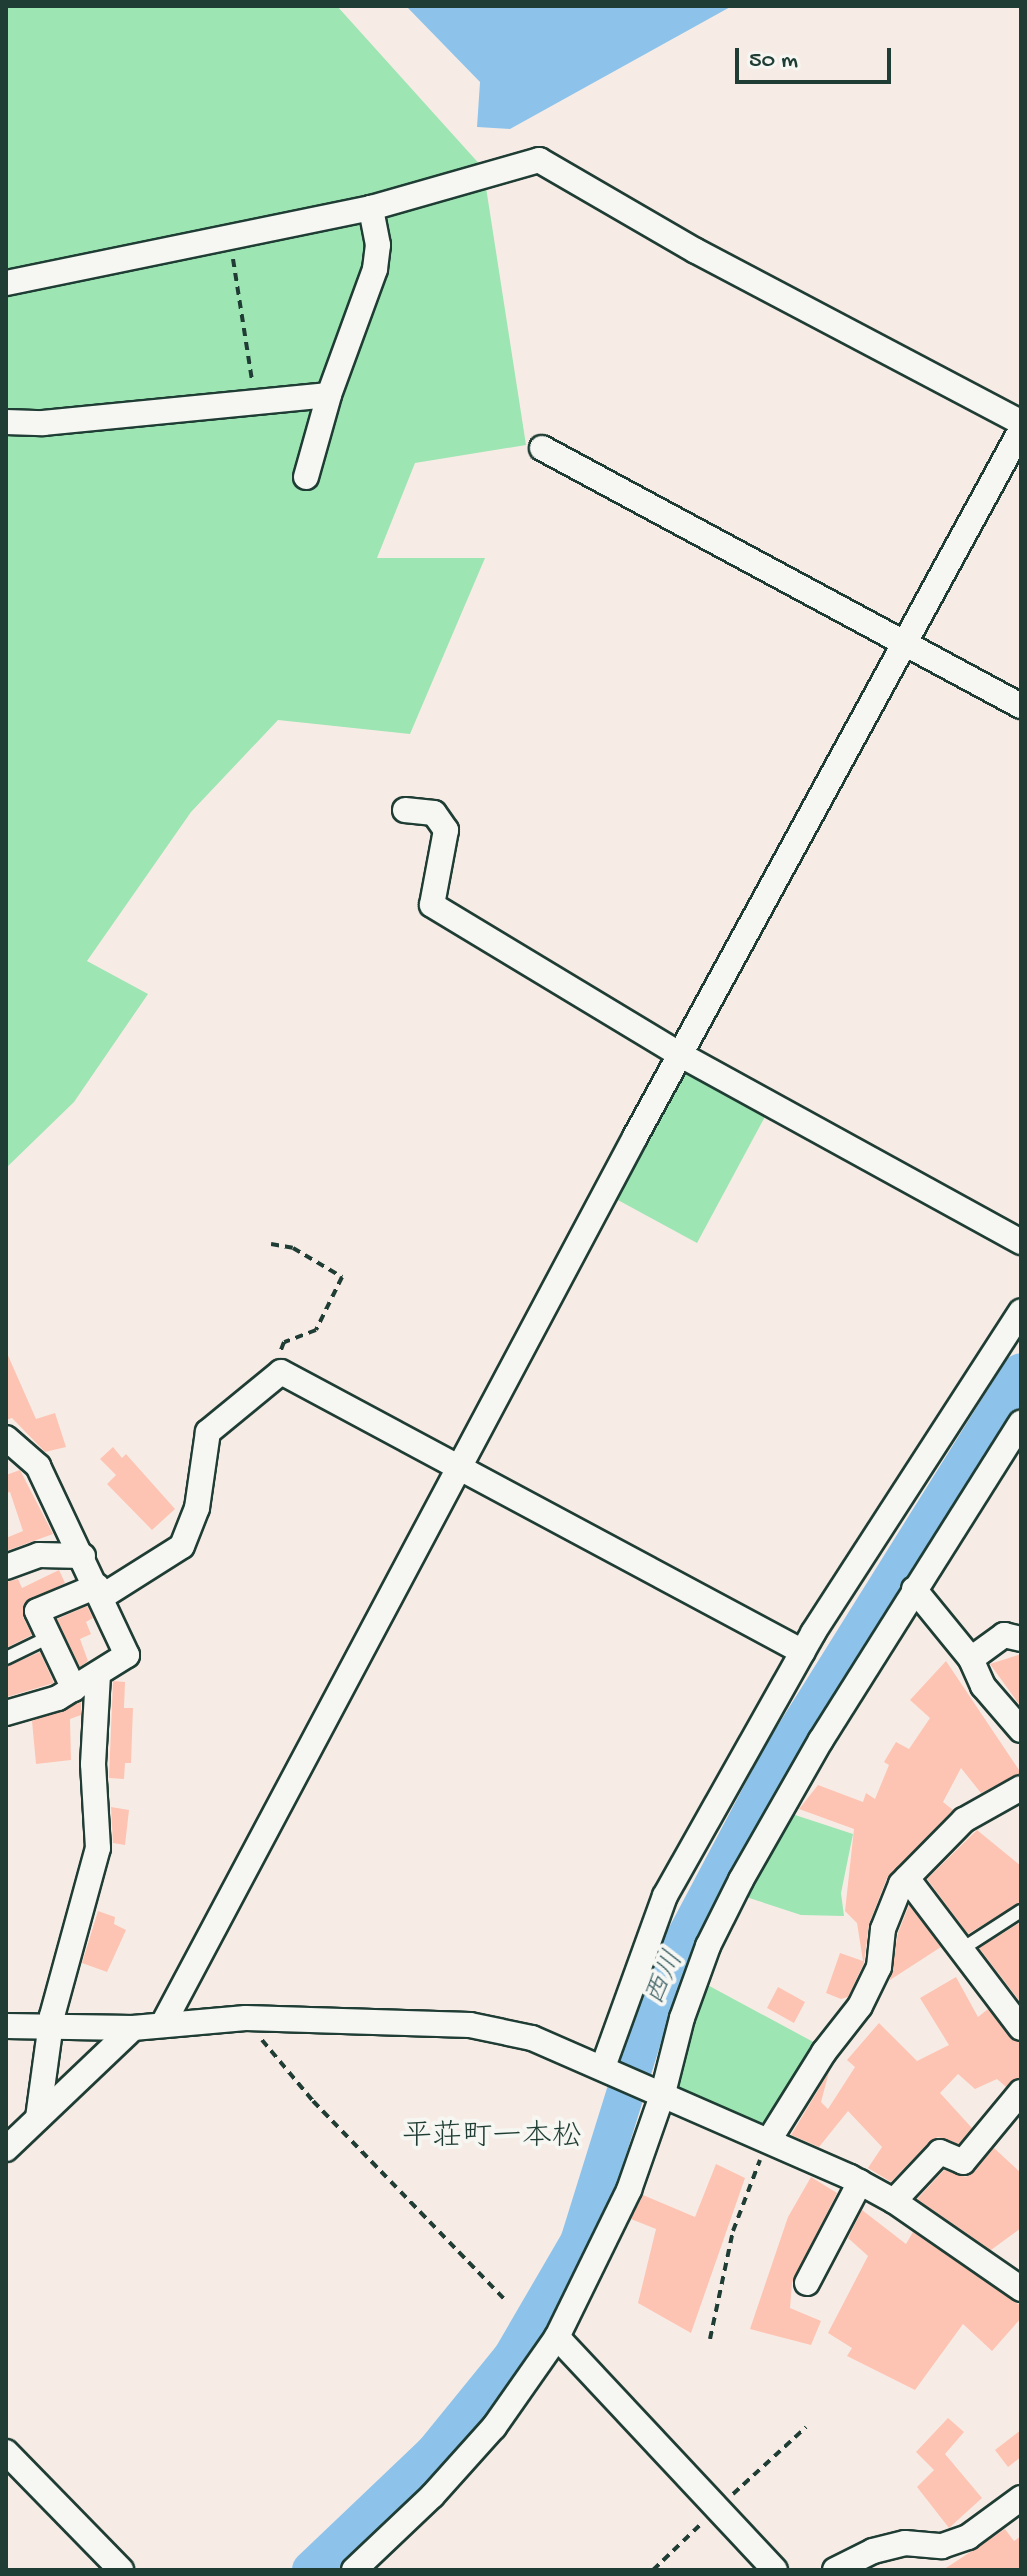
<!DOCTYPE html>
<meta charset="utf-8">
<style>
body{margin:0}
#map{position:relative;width:1027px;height:2576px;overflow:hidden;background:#f7ece5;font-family:"Gochi Hand","Klee One",sans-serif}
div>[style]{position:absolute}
.green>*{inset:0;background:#9de5b3}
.water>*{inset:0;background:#8dc3eb}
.river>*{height:38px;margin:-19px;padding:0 19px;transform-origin:19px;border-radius:19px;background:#8dc3eb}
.building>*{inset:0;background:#fdc4b3}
.path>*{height:4px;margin-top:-2px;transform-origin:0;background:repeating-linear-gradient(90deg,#1f3d34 0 8px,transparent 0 14px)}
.roads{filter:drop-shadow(2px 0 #1f3d34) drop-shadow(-2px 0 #1f3d34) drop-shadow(0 2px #1f3d34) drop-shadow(0 -2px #1f3d34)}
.service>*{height:12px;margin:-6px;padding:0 6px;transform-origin:6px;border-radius:6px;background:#f6f6f2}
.minor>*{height:24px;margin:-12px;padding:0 12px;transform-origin:12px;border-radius:12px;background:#f6f6f2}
span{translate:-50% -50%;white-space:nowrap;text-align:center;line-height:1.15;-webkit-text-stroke:8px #f6f6f2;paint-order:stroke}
.water-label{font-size:28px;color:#3a5e62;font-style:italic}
.quarter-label{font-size:30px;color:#1f3d34}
.frame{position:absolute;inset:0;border:8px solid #1f3d34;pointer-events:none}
.scale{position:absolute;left:735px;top:48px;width:156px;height:36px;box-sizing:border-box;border:4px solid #1f3d34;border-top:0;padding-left:10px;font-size:24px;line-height:28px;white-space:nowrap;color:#1f3d34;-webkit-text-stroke:6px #f6f6f2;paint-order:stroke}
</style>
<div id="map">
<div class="green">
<div style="clip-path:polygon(6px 6px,337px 6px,483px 168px,526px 445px,415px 463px,377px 558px,485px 558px,410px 734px,278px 720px,191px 812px,87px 961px,148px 994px,74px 1102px,6px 1168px)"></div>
<div style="clip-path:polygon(686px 1068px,768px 1111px,697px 1243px,616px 1199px)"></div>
<div style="clip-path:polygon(789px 1813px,853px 1834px,841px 1893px,844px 1916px,801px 1915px,740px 1895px)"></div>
<div style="clip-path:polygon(702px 1982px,819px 2045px,768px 2121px,758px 2124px,675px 2090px)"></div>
</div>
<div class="water">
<div style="clip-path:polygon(406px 6px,732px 6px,510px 129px,477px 127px,480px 82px)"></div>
</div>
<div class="river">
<div style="left:311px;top:2570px;width:170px;rotate:-43.6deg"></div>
<div style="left:434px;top:2453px;width:124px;rotate:-50.9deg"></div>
<div style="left:512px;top:2357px;width:133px;rotate:-59.8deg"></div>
<div style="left:579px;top:2242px;width:265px;rotate:-72.7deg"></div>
<div style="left:658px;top:1989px;width:267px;rotate:-62.1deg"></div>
<div style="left:783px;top:1753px;width:449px;rotate:-58deg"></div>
</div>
<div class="building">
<div style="clip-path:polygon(6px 1351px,36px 1419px,55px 1413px,66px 1447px,45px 1452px,12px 1418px,6px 1420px)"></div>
<div style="clip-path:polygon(113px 1447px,122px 1458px,126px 1454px,175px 1509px,152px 1530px,107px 1484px,116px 1475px,100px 1459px)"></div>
<div style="clip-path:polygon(20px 1470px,53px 1534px,6px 1551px,6px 1538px,23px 1531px,10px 1492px,6px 1493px,6px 1475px)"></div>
<div style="clip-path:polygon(59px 1570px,65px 1583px,25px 1603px,23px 1617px,32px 1635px,6px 1648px,6px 1582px,18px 1579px,22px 1588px)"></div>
<div style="clip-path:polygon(87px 1606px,93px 1618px,86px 1622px,91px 1634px,80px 1639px,88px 1661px,80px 1667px,57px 1619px)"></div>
<div style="clip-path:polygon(40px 1652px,54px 1683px,7px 1697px,6px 1667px)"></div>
<div style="clip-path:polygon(1021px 1654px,1021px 1707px,990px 1664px)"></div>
<div style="clip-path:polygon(946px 1661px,1021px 1773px,981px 1793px,961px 1768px,943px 1802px,953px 1810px,887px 1878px,869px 1924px,864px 1963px,848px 1997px,841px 1999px,826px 1993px,840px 1953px,863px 1961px,857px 1923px,845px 1911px,854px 1829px,799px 1809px,818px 1785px,863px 1802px,866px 1793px,875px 1799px,889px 1765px,884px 1762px,896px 1742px,909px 1749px,930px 1718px,910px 1700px)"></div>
<div style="clip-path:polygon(113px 1681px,125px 1682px,124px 1708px,133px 1708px,131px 1763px,125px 1763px,124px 1779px,109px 1778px)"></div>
<div style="clip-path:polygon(81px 1702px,81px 1715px,70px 1719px,71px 1760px,36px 1764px,32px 1721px)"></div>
<div style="clip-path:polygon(111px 1807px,129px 1810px,125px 1845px,113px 1843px)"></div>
<div style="clip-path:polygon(977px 1830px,1021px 1866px,1021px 1902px,968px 1934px,927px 1879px)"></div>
<div style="clip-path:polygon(909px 1905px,941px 1947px,890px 1980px,898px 1933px)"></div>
<div style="clip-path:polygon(98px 1911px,115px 1917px,114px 1924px,126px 1930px,107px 1972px,82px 1963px)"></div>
<div style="clip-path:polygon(1021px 1922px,1021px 2003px,979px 1948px)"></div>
<div style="clip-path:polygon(956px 1977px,978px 2017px,988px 2009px,1010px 2038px,1021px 2043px,1021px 2077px,1006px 2087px,997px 2079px,975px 2089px,958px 2074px,940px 2093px,972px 2128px,959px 2144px,938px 2137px,930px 2141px,891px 2182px,868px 2168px,882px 2147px,848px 2111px,819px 2147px,791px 2135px,829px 2072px,821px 2102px,828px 2109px,855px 2067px,847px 2060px,879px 2023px,917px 2061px,949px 2045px,920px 1998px)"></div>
<div style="clip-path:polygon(778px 1987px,805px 2002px,794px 2023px,767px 2008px)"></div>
<div style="clip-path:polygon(994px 2148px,1021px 2173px,1021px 2228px,991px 2250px,917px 2199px,944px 2170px,966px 2177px,974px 2172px)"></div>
<div style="clip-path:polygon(716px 2164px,745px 2178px,691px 2333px,638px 2303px,656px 2229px,631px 2219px,643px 2195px,695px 2217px)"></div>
<div style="clip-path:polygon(811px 2177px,837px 2193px,792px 2283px,790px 2308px,821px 2321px,811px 2345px,750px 2329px,788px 2217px)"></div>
<div style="clip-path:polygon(862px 2210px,906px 2244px,913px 2232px,1021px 2306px,1021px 2318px,992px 2351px,963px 2324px,915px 2390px,847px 2356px,852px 2348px,828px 2333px,868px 2256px,848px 2238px)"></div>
<div style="clip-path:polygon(948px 2418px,964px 2432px,945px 2454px,982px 2498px,949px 2528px,917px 2487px,934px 2470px,916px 2452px)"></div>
<div style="clip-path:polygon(1021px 2430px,1021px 2457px,1008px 2467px,995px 2450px)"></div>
<div style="clip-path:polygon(1005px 2529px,1014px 2541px,1021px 2536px,1021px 2570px,943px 2570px)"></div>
</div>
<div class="path">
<div style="left:233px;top:259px;width:123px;rotate:81.1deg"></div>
<div style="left:271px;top:1244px;width:22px;rotate:10deg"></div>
<div style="left:293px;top:1248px;width:57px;rotate:30.6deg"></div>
<div style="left:342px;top:1277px;width:59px;rotate:116.1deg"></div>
<div style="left:316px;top:1330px;width:34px;rotate:159deg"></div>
<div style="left:284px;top:1342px;width:9px;rotate:111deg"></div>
<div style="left:262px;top:2040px;width:80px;rotate:50.1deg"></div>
<div style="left:313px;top:2101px;width:279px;rotate:46deg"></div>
<div style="left:710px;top:2339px;width:110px;rotate:-78deg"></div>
<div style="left:733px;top:2231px;width:76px;rotate:-69.2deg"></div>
<div style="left:733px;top:2494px;width:99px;rotate:-42.5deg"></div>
<div style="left:653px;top:2570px;width:69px;rotate:-43.8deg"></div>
</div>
<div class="roads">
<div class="service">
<div style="left:6px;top:1658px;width:48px;rotate:-26deg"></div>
<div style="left:962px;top:1949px;width:70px;rotate:-32.8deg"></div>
</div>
<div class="minor">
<div style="left:6px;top:283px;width:373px;rotate:-11.6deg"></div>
<div style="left:371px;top:208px;width:175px;rotate:-15.9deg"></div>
<div style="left:539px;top:160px;width:181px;rotate:30.1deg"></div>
<div style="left:696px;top:251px;width:367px;rotate:27.8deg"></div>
<div style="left:6px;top:422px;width:37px;rotate:2deg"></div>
<div style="left:43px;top:423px;width:287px;rotate:-5.6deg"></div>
<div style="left:542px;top:448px;width:544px;rotate:28.31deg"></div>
<div style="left:306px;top:477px;width:85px;rotate:-74.3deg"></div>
<div style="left:329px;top:395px;width:134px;rotate:-69.9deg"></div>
<div style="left:375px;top:269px;width:24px;rotate:-83deg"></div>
<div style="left:378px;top:245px;width:38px;rotate:-101deg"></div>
<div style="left:405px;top:810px;width:29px;rotate:6deg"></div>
<div style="left:434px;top:813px;width:21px;rotate:55deg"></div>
<div style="left:446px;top:830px;width:76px;rotate:100.6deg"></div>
<div style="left:432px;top:905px;width:291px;rotate:31.1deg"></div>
<div style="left:681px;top:1055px;width:388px;rotate:28.8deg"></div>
<div style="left:6px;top:1438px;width:43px;rotate:41.2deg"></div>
<div style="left:38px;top:1466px;width:209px;rotate:64.8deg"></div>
<div style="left:127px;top:1655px;width:81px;rotate:148.1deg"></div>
<div style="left:58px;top:1698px;width:54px;rotate:163.9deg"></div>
<div style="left:6px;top:1567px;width:35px;rotate:-20deg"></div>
<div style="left:39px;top:1555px;width:44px;rotate:1.3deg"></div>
<div style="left:914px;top:1589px;width:90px;rotate:50.8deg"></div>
<div style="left:971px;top:1659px;width:30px;rotate:66deg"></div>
<div style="left:983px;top:1686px;width:58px;rotate:49.2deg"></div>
<div style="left:103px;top:1596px;width:93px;rotate:-32.3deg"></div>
<div style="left:182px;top:1546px;width:41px;rotate:-68.5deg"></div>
<div style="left:197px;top:1508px;width:77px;rotate:-81.8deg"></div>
<div style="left:208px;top:1432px;width:94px;rotate:-39.4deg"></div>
<div style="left:281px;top:1372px;width:592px;rotate:28.21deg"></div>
<div style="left:971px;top:1659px;width:41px;rotate:-36deg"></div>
<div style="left:1004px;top:1635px;width:17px;rotate:13deg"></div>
<div style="left:74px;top:1689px;width:86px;rotate:-115.4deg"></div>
<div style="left:37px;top:1611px;width:65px;rotate:-22.6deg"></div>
<div style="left:907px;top:1878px;width:188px;rotate:52.8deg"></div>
<div style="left:163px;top:2024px;width:1005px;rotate:-61.98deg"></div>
<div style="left:635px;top:1137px;width:806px;rotate:-61.37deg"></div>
<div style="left:6px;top:2026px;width:127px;rotate:0.9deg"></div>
<div style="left:133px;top:2028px;width:113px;rotate:-5.1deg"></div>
<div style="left:246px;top:2018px;width:224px;rotate:1.8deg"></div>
<div style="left:470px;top:2025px;width:63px;rotate:11.8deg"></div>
<div style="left:532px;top:2038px;width:347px;rotate:23.6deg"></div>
<div style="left:850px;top:2177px;width:50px;rotate:28.6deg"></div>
<div style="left:894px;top:2201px;width:155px;rotate:34.7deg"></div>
<div style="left:603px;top:2067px;width:182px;rotate:-70.1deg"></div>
<div style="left:665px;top:1896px;width:302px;rotate:-60.6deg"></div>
<div style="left:813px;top:1633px;width:383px;rotate:-57.1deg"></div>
<div style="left:38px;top:2118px;width:103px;rotate:-82.2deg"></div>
<div style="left:52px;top:2016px;width:174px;rotate:-74.7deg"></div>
<div style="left:98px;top:1848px;width:84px;rotate:-93.4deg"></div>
<div style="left:93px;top:1764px;width:89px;rotate:-86.8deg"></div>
<div style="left:769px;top:2140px;width:104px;rotate:-58deg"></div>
<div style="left:824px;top:2052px;width:58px;rotate:-52deg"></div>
<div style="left:860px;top:2006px;width:43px;rotate:-64deg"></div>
<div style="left:879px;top:1967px;width:38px;rotate:-84deg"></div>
<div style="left:883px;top:1929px;width:48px;rotate:-68.2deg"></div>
<div style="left:901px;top:1884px;width:90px;rotate:-45.5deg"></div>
<div style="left:964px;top:1820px;width:65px;rotate:-29.3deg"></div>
<div style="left:6px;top:2149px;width:175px;rotate:-43.6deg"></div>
<div style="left:894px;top:2201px;width:67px;rotate:-46.8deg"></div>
<div style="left:940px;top:2152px;width:25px;rotate:23deg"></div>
<div style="left:963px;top:2162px;width:91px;rotate:-50.4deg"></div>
<div style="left:807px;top:2283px;width:114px;rotate:-62.3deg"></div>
<div style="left:557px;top:2337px;width:319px;rotate:46.9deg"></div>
<div style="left:6px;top:2452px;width:165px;rotate:45.7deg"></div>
<div style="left:354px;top:2570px;width:108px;rotate:-43.5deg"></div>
<div style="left:432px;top:2496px;width:93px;rotate:-48.1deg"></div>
<div style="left:494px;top:2427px;width:110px;rotate:-55deg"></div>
<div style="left:557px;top:2337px;width:164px;rotate:-63.9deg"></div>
<div style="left:629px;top:2190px;width:103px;rotate:-70.7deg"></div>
<div style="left:663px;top:2093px;width:77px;rotate:-75.8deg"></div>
<div style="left:682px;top:2018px;width:77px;rotate:-70.1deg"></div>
<div style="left:708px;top:1946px;width:74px;rotate:-63.4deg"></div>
<div style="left:741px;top:1880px;width:161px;rotate:-60.3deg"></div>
<div style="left:821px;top:1740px;width:375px;rotate:-57.8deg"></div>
<div style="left:835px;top:2570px;width:42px;rotate:-26.6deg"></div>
<div style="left:873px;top:2551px;width:33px;rotate:-14deg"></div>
<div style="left:905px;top:2543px;width:37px;rotate:5deg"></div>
<div style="left:942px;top:2546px;width:28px;rotate:-19deg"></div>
<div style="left:968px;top:2537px;width:66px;rotate:-36.3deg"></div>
</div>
</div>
<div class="water-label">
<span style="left:666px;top:1979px;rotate:-66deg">西川</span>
</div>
<div class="quarter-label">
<span style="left:492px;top:2139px">平荘町一本松</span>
</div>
<div class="frame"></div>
<div class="scale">50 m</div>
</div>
